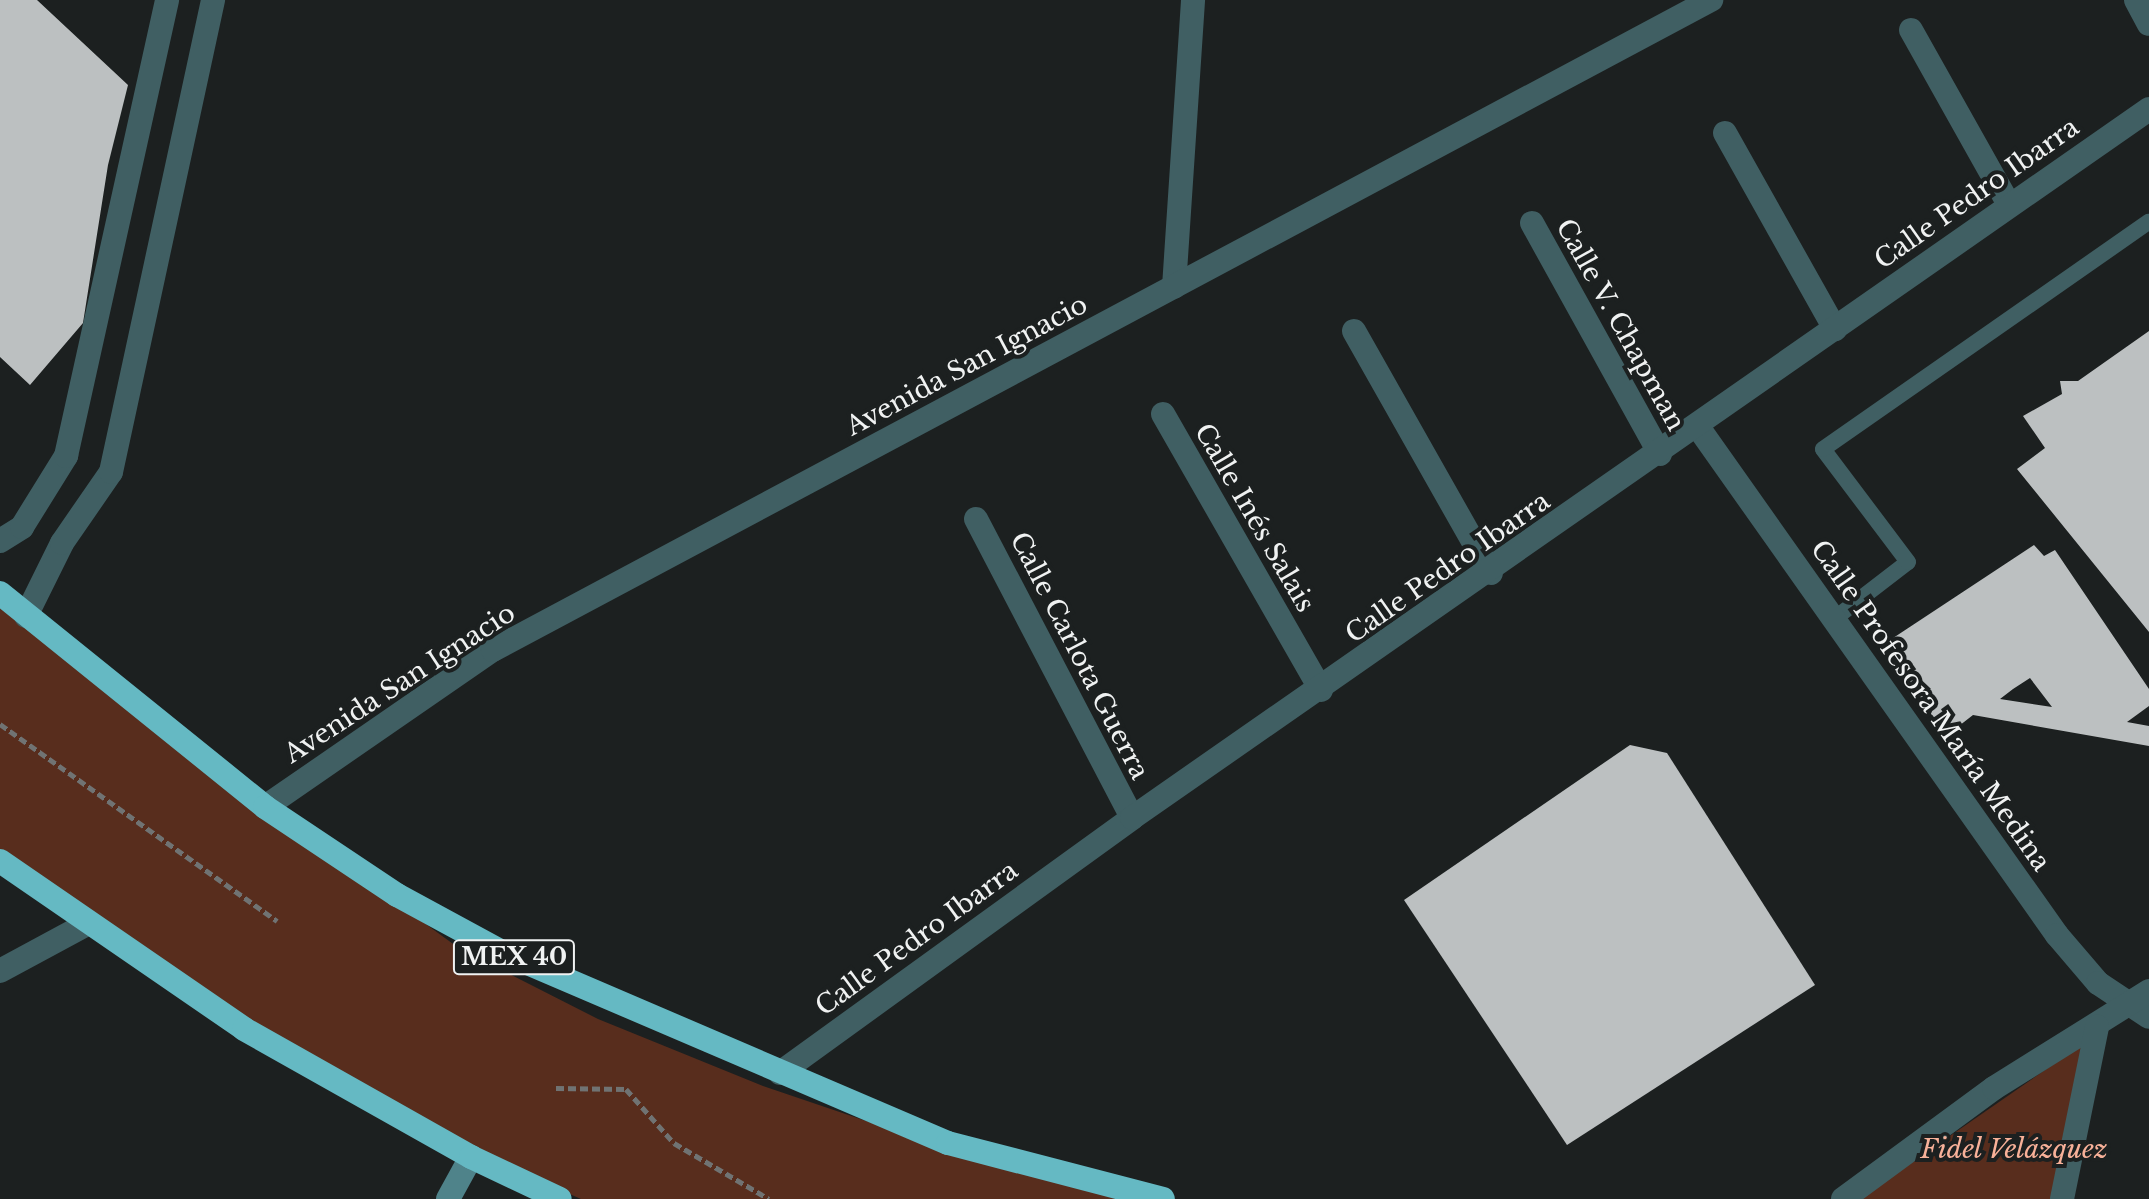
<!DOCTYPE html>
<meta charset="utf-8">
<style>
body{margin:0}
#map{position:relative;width:2149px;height:1199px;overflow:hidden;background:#1c2020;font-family:"Libre Baskerville",serif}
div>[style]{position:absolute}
.green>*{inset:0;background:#582d1d}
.building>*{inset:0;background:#bcc0c1}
.path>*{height:5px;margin-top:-2.5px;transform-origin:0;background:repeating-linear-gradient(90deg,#707373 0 8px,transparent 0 12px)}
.lane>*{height:16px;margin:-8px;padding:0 8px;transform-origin:8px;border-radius:8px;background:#405f63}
.street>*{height:24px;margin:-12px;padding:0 12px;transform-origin:12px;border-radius:12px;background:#405f63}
.secondary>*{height:24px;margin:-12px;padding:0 12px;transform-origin:12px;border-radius:12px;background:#4f838a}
.highway>*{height:24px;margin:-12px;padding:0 12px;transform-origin:12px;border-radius:12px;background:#65b9c3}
span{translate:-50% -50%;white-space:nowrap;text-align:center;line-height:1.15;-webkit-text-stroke:8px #1c2020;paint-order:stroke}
.shield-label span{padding:2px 6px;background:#1c2020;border:2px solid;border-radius:6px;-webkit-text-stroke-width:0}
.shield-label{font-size:24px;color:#f0f2f2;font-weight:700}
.street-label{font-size:26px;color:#f0f2f2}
.park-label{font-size:26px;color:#f8b199;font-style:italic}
</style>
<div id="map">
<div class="green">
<div style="clip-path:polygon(0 600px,235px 785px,460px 949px,598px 1019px,763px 1086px,931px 1143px,1142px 1199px,581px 1199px,475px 1153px,229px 1008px,0 854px)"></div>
<div style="clip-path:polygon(2087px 1041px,2056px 1199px,1859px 1199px)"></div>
</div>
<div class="building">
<div style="clip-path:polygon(0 0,37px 0,128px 85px,108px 165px,83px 323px,30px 385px,0 357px)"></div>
<div style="clip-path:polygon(2149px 331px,2149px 632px,2017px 469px,2045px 448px,2023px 416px,2062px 394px,2060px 381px,2078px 381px)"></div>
<div style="clip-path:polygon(evenodd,2034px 545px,2044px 556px,2055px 550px,2149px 689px,2149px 706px,2127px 722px,2149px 726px,2149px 746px,1973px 715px,1946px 736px,1884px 644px,2034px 545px,2030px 678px,2052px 707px,2000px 699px,2013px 689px,2030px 678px)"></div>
<div style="clip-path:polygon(1630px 745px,1667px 753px,1815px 985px,1567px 1145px,1404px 900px)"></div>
</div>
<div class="path">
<div style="left:0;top:724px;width:340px;rotate:35.4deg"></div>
<div style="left:556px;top:1088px;width:70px;rotate:0.8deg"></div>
<div style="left:626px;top:1089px;width:72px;rotate:48.4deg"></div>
<div style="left:674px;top:1143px;width:110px;rotate:30.5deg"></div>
</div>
<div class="lane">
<div style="left:1834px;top:619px;width:93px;rotate:-37.6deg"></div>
<div style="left:1908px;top:562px;width:141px;rotate:-127deg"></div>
<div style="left:1823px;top:449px;width:397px;rotate:-34.9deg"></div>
</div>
<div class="street">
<div style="left:2136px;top:0;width:27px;rotate:62deg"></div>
<div style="left:1911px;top:30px;width:198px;rotate:60.7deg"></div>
<div style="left:1725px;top:133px;width:225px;rotate:60.7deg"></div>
<div style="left:1532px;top:223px;width:264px;rotate:61deg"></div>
<div style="left:1174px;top:287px;width:288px;rotate:-86.2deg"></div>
<div style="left:1354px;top:331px;width:278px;rotate:60.5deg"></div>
<div style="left:1163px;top:414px;width:318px;rotate:60.2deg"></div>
<div style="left:1698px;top:427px;width:622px;rotate:54.75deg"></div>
<div style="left:2057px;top:935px;width:63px;rotate:49.5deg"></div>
<div style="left:2098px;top:983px;width:61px;rotate:33.7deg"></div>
<div style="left:976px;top:519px;width:337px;rotate:62.4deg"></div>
<div style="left:0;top:541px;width:26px;rotate:-32deg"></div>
<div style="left:22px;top:527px;width:84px;rotate:-58.2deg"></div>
<div style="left:66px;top:456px;width:467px;rotate:-77.5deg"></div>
<div style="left:26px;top:616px;width:81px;rotate:-63.7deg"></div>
<div style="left:62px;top:543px;width:86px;rotate:-55.4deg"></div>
<div style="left:111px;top:472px;width:483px;rotate:-77.8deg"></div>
<div style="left:265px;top:807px;width:277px;rotate:-34.6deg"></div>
<div style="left:493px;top:650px;width:1381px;rotate:-28.09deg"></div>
<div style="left:0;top:971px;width:97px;rotate:-28.4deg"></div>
<div style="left:780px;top:1073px;width:435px;rotate:-35.9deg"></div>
<div style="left:1132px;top:818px;width:1240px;rotate:-34.88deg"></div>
<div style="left:1843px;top:1199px;width:187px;rotate:-36.3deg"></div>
<div style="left:1994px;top:1088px;width:183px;rotate:-32deg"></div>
<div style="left:2062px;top:1199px;width:176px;rotate:-78.5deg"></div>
</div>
<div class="secondary">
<div style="left:448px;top:1199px;width:48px;rotate:-61.3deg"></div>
</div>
<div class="highway">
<div style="left:0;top:593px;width:341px;rotate:38.9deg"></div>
<div style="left:265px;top:807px;width:159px;rotate:33.7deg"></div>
<div style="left:397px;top:895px;width:119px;rotate:28.5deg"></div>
<div style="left:502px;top:952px;width:485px;rotate:23.2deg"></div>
<div style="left:948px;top:1143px;width:222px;rotate:14.6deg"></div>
<div style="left:0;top:861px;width:296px;rotate:34.5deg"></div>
<div style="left:244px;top:1029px;width:261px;rotate:29.4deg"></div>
<div style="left:471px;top:1157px;width:98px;rotate:25.3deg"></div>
</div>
<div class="shield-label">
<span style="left:514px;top:957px">MEX 40</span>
</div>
<div class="street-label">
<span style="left:1977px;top:194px;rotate:-35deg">Calle Pedro Ibarra</span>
<span style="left:1620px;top:325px;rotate:61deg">Calle V. Chapman</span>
<span style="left:967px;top:366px;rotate:-28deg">Avenida San Ignacio</span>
<span style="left:1254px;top:518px;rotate:60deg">Calle Inés Salais</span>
<span style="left:1448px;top:568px;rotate:-35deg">Calle Pedro Ibarra</span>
<span style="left:1079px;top:656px;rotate:63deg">Calle Carlota Guerra</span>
<span style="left:400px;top:684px;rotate:-33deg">Avenida San Ignacio</span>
<span style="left:1930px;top:706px;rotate:55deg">Calle Profesora María Medina</span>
<span style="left:917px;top:939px;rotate:-36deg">Calle Pedro Ibarra</span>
</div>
<div class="park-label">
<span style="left:2014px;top:1150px">Fidel Velázquez</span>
</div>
</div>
